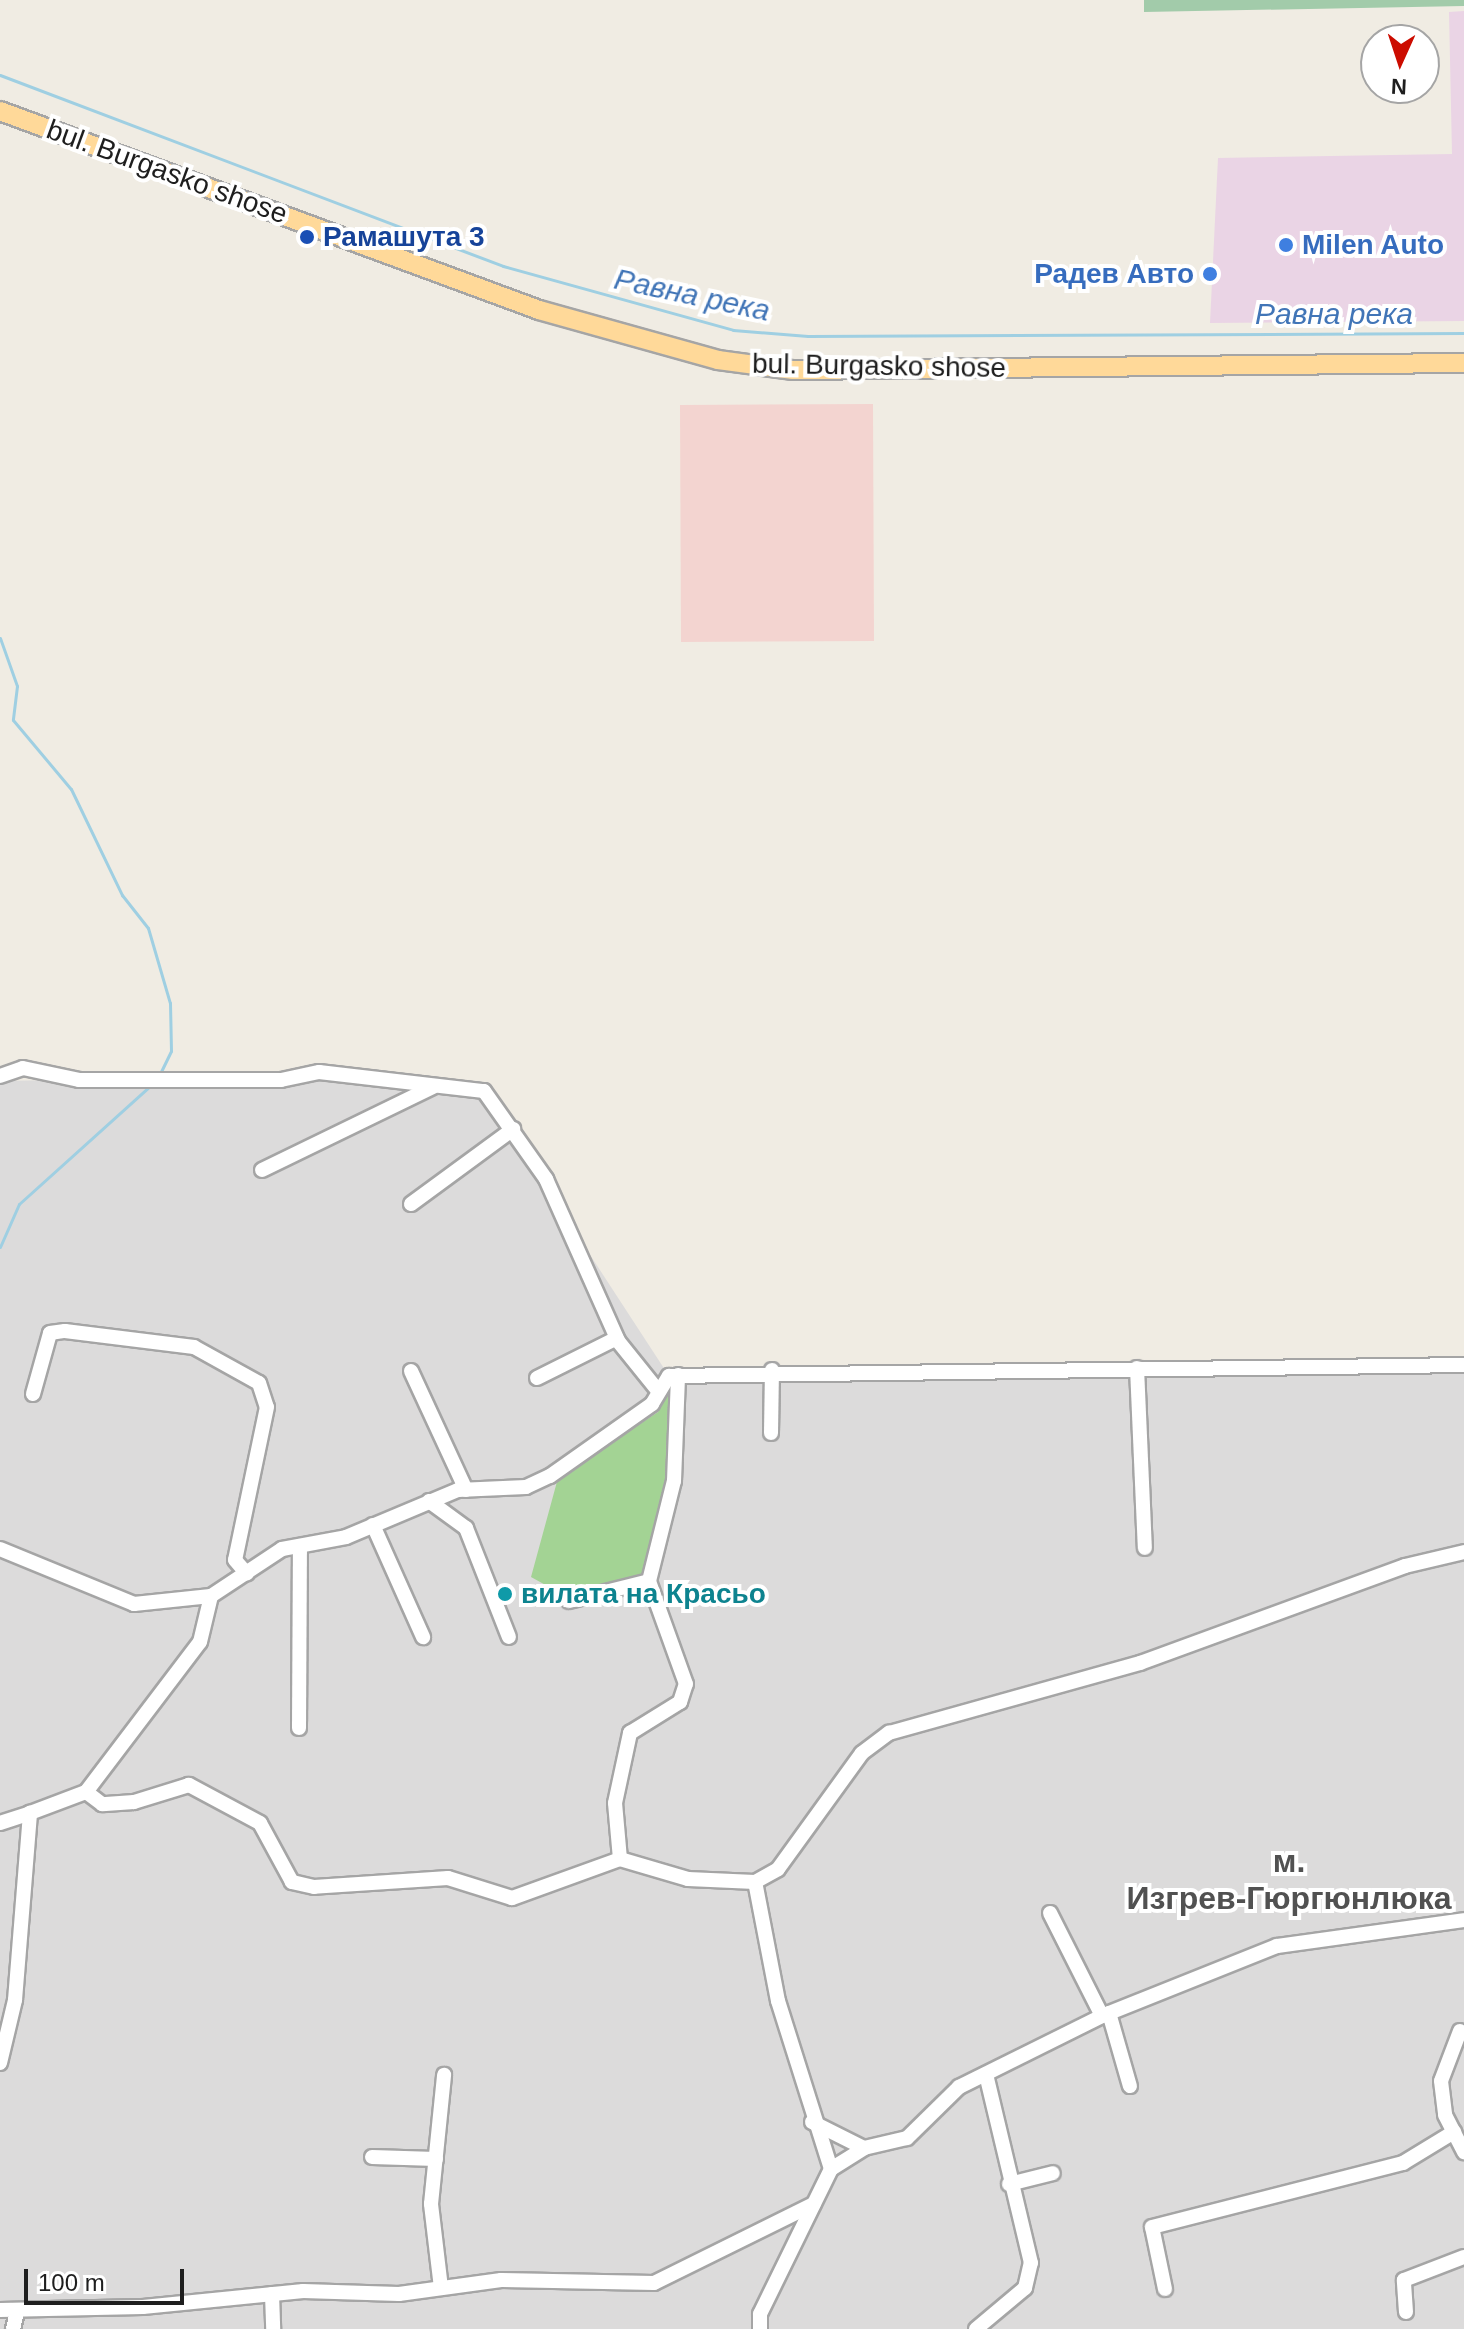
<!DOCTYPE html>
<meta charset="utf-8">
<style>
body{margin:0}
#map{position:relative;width:1464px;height:2329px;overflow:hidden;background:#f0ece3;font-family:Helvetica,sans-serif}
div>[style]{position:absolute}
.residential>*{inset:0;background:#dcdbdb}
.commercial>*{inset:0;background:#f3d4d0}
.industrial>*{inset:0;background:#ead4e5}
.forest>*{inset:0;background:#a3d394}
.cemetery>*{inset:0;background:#a2cbaa}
.stream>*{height:3px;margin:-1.5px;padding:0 1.5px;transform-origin:1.5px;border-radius:1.5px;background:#9fcfe2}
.roads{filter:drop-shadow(2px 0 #a5a5a5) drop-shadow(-2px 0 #a5a5a5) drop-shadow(0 2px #a5a5a5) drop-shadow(0 -2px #a5a5a5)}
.minor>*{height:14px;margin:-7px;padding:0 7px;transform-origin:7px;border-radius:7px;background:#fff}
.major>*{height:18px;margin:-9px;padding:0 9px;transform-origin:9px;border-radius:9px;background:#ffd999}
.dots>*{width:22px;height:22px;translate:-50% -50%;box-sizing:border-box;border:4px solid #fff;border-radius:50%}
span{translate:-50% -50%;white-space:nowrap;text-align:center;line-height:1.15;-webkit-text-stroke:8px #fff;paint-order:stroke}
.street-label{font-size:28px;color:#1e1e1e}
.transit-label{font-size:28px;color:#164399;font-weight:700}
.left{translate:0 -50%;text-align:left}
.shop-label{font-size:28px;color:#366cbe;font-weight:700}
.right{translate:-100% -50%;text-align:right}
.culture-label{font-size:28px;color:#0d838f;font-weight:700}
.water-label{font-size:30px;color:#4175b7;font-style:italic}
.quarter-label{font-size:32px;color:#515151;font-weight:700}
.north{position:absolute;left:1360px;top:24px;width:80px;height:80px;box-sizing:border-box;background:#fff;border:2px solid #a5a5a5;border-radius:50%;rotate:183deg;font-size:22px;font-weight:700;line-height:32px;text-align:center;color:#1e1e1e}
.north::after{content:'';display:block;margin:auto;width:28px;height:36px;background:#cc0c00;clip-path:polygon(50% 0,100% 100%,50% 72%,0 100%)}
.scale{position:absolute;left:24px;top:2269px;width:160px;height:36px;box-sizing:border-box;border:4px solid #1e1e1e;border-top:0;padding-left:10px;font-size:24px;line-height:28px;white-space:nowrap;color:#1e1e1e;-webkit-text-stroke:6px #fff;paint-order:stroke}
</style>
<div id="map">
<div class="residential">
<div style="clip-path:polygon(319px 1075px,480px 1086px,669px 1376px,1464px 1365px,1464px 2329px,0 2329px,0 1081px)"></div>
</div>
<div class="commercial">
<div style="clip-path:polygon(873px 404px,874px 641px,681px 642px,680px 405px)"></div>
</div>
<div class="industrial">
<div style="clip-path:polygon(1464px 11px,1464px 321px,1210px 323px,1218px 158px,1452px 154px,1449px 12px)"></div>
</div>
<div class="forest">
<div style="clip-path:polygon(668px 1393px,668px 1478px,643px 1575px,560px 1593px,531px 1577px,558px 1478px,658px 1412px)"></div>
</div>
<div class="cemetery">
<div style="clip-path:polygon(1144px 0,1464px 0,1464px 6px,1144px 12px)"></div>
</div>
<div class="stream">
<div style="left:0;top:75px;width:538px;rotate:20.79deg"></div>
<div style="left:503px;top:266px;width:239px;rotate:15.5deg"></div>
<div style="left:733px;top:330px;width:75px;rotate:4.6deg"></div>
<div style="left:808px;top:336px;width:656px;rotate:-0.26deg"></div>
<div style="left:0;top:638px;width:51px;rotate:70.5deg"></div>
<div style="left:17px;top:686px;width:34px;rotate:97deg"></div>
<div style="left:13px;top:720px;width:90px;rotate:50deg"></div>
<div style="left:71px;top:789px;width:118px;rotate:64.3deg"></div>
<div style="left:122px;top:895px;width:42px;rotate:51.8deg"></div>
<div style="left:148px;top:928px;width:78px;rotate:73.7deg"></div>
<div style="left:170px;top:1003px;width:48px;rotate:88.8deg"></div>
<div style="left:171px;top:1051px;width:25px;rotate:116deg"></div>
<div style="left:0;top:1247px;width:47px;rotate:-66.2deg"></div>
<div style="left:19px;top:1204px;width:176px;rotate:-42deg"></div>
</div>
<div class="roads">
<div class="minor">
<div style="left:0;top:1076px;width:24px;rotate:-19deg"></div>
<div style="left:23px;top:1068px;width:57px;rotate:12.1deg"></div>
<div style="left:79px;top:1080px;width:202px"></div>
<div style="left:281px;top:1080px;width:39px;rotate:-12deg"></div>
<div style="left:319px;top:1072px;width:166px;rotate:6.6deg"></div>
<div style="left:484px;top:1091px;width:108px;rotate:54.8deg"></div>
<div style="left:546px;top:1179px;width:177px;rotate:66deg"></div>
<div style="left:618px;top:1341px;width:65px;rotate:51.2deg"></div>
<div style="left:262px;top:1170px;width:190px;rotate:-25.9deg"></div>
<div style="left:411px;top:1204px;width:127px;rotate:-36.3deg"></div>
<div style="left:1137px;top:1368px;width:180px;rotate:87.5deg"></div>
<div style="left:411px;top:1371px;width:131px;rotate:65.2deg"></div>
<div style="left:537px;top:1378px;width:89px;rotate:-26.6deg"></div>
<div style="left:33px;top:1394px;width:63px;rotate:-74.4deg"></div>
<div style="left:50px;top:1333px;width:15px;rotate:-8deg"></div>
<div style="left:65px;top:1331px;width:130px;rotate:7.1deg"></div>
<div style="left:194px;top:1347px;width:74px;rotate:29deg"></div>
<div style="left:259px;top:1383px;width:25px;rotate:72deg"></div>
<div style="left:267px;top:1407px;width:156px;rotate:101.8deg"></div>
<div style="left:235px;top:1560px;width:18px;rotate:49deg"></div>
<div style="left:771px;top:1433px;width:63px;rotate:-89.1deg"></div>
<div style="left:429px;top:1501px;width:46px;rotate:36.1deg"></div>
<div style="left:466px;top:1528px;width:117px;rotate:68.5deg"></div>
<div style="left:373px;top:1525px;width:123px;rotate:65.9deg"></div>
<div style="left:0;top:1549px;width:145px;rotate:22.3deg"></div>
<div style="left:134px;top:1604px;width:77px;rotate:-5.9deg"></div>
<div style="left:569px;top:1601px;width:82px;rotate:-14deg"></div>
<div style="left:299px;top:1728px;width:182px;rotate:-89.7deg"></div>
<div style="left:0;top:1823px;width:32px;rotate:-18deg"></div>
<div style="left:620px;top:1859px;width:56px;rotate:-95.1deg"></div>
<div style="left:615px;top:1803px;width:72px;rotate:-77.9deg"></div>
<div style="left:630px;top:1733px;width:59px;rotate:-31.8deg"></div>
<div style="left:680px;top:1702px;width:19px;rotate:-72deg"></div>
<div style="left:686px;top:1684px;width:109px;rotate:-109.8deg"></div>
<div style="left:649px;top:1581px;width:103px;rotate:-76deg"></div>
<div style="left:674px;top:1481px;width:106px;rotate:-87.8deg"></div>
<div style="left:755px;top:1882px;width:67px;rotate:-177.4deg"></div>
<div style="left:688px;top:1879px;width:71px;rotate:-163.6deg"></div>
<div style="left:620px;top:1859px;width:115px;rotate:160.1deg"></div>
<div style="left:512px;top:1898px;width:67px;rotate:-162.6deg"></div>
<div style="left:448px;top:1878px;width:134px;rotate:176.2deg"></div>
<div style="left:314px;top:1887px;width:23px;rotate:-167deg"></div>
<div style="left:292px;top:1882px;width:67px;rotate:-118.5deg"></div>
<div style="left:260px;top:1823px;width:81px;rotate:-151.8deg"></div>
<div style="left:189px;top:1785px;width:58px;rotate:162.8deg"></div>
<div style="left:134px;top:1802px;width:32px;rotate:176deg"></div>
<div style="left:102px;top:1804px;width:20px;rotate:-143deg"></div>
<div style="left:86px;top:1792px;width:188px;rotate:-52.8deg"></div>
<div style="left:200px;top:1642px;width:47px;rotate:-76.6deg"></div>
<div style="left:211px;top:1596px;width:85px;rotate:-33.5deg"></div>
<div style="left:282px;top:1549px;width:65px;rotate:-10.6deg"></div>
<div style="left:346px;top:1537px;width:121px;rotate:-22.8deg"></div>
<div style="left:458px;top:1490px;width:68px;rotate:-2.5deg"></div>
<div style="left:526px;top:1487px;width:26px;rotate:-25deg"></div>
<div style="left:550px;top:1476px;width:125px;rotate:-35.2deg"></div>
<div style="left:652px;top:1404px;width:33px;rotate:-59deg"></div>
<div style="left:669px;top:1376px;width:795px;rotate:-0.79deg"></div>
<div style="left:1050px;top:1913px;width:115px;rotate:63.2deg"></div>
<div style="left:1109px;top:2013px;width:76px;rotate:74deg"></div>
<div style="left:1460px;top:2031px;width:53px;rotate:110.8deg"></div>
<div style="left:1441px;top:2081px;width:34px;rotate:83deg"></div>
<div style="left:1445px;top:2115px;width:42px;rotate:62.8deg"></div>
<div style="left:0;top:2063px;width:65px;rotate:-76.6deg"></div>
<div style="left:15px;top:2000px;width:188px;rotate:-85.4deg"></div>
<div style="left:30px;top:1813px;width:60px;rotate:-20.6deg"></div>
<div style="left:812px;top:2122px;width:58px;rotate:26.6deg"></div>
<div style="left:372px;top:2157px;width:64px;rotate:1.8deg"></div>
<div style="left:831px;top:2169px;width:176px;rotate:-107.5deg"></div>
<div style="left:778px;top:2001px;width:121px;rotate:-100.9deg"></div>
<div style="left:755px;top:1882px;width:26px;rotate:-29deg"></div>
<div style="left:778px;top:1869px;width:143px;rotate:-54.1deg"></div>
<div style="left:862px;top:1753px;width:34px;rotate:-37deg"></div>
<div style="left:889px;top:1733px;width:261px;rotate:-15.6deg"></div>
<div style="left:1140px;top:1663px;width:282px;rotate:-20.1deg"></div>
<div style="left:1405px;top:1566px;width:61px;rotate:-13.3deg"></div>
<div style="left:1009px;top:2184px;width:45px;rotate:-14deg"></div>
<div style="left:441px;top:2288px;width:85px;rotate:-96.8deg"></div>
<div style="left:431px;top:2204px;width:130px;rotate:-84.2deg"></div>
<div style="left:1165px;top:2289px;width:63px;rotate:-101.8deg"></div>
<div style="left:1152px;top:2227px;width:259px;rotate:-14.3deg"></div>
<div style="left:1403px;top:2163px;width:60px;rotate:-31.3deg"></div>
<div style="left:272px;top:2294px;width:35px;rotate:88deg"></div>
<div style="left:0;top:2310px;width:143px;rotate:-1.2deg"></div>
<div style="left:143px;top:2307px;width:161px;rotate:-5.7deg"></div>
<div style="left:303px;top:2291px;width:96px;rotate:1.8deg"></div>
<div style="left:399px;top:2294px;width:103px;rotate:-7.8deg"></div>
<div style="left:501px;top:2280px;width:153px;rotate:1.1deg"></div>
<div style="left:654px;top:2283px;width:178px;rotate:-26.3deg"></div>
<div style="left:1406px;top:2312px;width:32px;rotate:-94deg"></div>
<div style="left:1404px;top:2280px;width:64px;rotate:-21deg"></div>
<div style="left:13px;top:2329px;width:18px;rotate:-77deg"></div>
<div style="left:760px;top:2329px;width:15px;rotate:-90deg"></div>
<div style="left:760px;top:2314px;width:161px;rotate:-63.9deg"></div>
<div style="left:831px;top:2169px;width:39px;rotate:-32deg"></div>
<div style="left:864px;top:2148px;width:44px;rotate:-13.1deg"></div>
<div style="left:907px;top:2138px;width:73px;rotate:-44.4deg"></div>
<div style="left:959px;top:2087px;width:160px;rotate:-26.4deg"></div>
<div style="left:1102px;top:2016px;width:188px;rotate:-21.8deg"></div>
<div style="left:1277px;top:1946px;width:189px;rotate:-7.9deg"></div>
<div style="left:976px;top:2329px;width:64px;rotate:-39.9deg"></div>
<div style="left:1025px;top:2288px;width:26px;rotate:-77deg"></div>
<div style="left:1031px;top:2263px;width:194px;rotate:-103.4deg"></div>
</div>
<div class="major">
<div style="left:0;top:111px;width:575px;rotate:20.26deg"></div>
<div style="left:539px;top:310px;width:186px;rotate:15.6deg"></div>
<div style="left:718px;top:360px;width:76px;rotate:7.6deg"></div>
<div style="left:793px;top:370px;width:671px;rotate:-0.6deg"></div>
</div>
</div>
<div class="dots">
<div style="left:307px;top:237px;background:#1a4fb4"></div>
<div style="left:1286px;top:245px;background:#3f7fe0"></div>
<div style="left:1210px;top:274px;background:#3f7fe0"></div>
<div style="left:505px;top:1594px;background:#0f9aa8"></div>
</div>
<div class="street-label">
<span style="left:167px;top:172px;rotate:20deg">bul. Burgasko shose</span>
<span style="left:879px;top:366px;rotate:1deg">bul. Burgasko shose</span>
</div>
<div class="transit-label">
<span class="left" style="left:323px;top:237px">Рамашута 3</span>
</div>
<div class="shop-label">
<span class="left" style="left:1302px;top:245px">Milen Auto</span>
<span class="right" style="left:1194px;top:274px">Радев Авто</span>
</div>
<div class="culture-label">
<span class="left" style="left:521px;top:1594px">вилата на Красьо</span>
</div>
<div class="water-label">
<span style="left:692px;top:295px;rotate:12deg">Равна река</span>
<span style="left:1334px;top:314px">Равна река</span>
</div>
<div class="quarter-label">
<span style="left:1289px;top:1880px">м.<br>Изгрев-Гюргюнлюка</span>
</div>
<div class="north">N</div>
<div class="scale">100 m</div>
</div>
